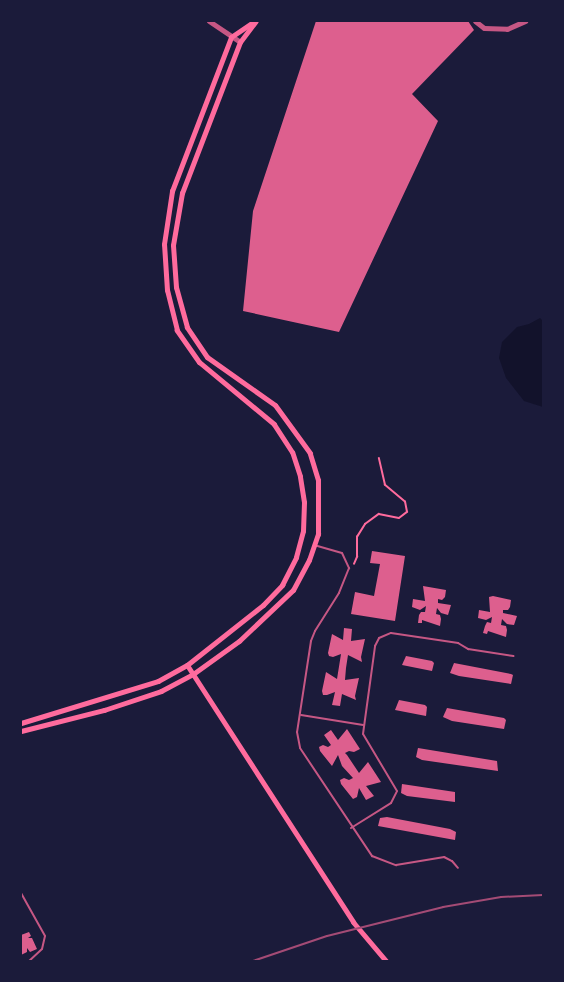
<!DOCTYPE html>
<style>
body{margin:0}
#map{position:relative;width:564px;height:982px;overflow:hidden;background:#1b1b3a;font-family:Jost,sans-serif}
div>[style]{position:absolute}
.water>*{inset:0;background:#12122b}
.building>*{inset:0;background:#dd5f8e}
.path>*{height:1.5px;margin:-0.75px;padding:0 0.75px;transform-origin:0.75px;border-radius:0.75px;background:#ff6b9d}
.service>*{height:2px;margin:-1px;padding:0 1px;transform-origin:1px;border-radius:1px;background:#c65784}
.tertiary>*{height:5px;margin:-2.5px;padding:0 2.5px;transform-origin:2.5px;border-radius:2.5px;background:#c65784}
.secondary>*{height:5px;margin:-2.5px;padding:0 2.5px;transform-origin:2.5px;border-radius:2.5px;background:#ff6b9d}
.rail>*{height:2px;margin:-1px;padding:0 1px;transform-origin:1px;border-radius:1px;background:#a44b75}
span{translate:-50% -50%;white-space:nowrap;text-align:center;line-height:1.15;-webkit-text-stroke:5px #1b1b3a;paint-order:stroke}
.frame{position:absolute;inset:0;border:22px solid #1b1b3a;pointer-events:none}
</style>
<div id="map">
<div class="water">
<div style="clip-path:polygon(540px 318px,543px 321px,543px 407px,524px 401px,506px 378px,499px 358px,502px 342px,517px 327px,529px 324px)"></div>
</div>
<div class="building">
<div style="clip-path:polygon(316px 21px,468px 21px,474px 30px,412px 94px,438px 121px,339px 332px,243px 311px,253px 211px)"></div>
<div style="clip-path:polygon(372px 551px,405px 556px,395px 621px,351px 614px,355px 592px,374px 596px,380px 564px,370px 563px)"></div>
<div style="clip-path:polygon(423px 586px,446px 590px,445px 597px,442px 600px,438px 599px,438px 603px,451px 605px,448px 615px,441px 613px,437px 608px,436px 614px,440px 615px,441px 619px,440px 626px,422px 620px,422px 623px,418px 623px,419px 615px,421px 612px,425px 612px,426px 606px,420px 610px,412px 607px,413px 599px,425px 601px)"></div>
<div style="clip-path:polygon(493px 596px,511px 600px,510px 607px,508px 610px,503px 610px,503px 613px,517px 616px,514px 625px,507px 624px,502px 619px,501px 625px,506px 626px,507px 630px,506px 637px,488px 631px,487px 634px,483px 633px,485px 626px,487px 622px,491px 623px,492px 617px,486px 620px,478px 618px,479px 610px,490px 612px,489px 597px)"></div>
<div style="clip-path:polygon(344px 628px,352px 629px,351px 641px,365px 639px,361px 657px,362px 662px,348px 655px,346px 668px,345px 680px,359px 678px,355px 696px,356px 700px,342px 694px,340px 706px,332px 705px,335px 692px,327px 695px,323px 695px,322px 691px,326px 672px,337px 679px,341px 654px,333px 657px,329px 656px,328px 653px,332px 634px,343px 640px)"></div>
<div style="clip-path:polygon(406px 656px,432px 661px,434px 663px,432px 671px,402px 665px)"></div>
<div style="clip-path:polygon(454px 663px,511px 674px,513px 675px,511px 684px,459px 676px,450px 673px)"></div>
<div style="clip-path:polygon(399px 700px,425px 705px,427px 707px,426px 716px,395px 710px)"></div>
<div style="clip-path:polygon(447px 708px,504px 718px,506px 720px,504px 729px,452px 721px,443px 717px)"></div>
<div style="clip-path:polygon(347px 729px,360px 749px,354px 752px,349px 751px,345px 753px,347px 755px,359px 773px,368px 762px,381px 782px,366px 786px,374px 796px,366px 800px,359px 788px,357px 797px,353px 799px,341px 784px,340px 780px,344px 778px,349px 780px,353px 778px,342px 766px,338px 755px,332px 766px,320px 751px,319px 747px,323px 745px,328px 747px,331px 745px,324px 735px,331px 730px,338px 740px)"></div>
<div style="clip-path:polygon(418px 748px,497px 761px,498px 771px,422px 760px,416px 757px)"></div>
<div style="clip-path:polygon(402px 784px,455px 792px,455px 802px,407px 796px,401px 793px)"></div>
<div style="clip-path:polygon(387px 817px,450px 829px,456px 832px,455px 840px,378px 826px,380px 818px)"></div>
<div style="clip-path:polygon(29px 932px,31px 936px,28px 938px,32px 938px,37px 949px,30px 952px,27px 948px,27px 952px,21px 955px,21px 935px)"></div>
</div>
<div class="path">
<div style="left:354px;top:564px;width:8px;rotate:-67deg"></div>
<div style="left:357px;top:557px;width:20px;rotate:-90deg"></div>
<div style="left:357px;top:537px;width:15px;rotate:-58deg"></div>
<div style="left:365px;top:524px;width:17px;rotate:-36deg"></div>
<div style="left:379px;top:514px;width:20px;rotate:11deg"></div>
<div style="left:399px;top:518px;width:10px;rotate:-37deg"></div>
<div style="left:407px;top:512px;width:10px;rotate:-101deg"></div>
<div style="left:405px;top:502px;width:26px;rotate:-140deg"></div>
<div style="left:385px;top:485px;width:27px;rotate:-103deg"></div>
</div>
<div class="service">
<div style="left:314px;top:545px;width:29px;rotate:16deg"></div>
<div style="left:342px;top:553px;width:17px;rotate:65deg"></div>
<div style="left:349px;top:568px;width:27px;rotate:112deg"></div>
<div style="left:339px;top:593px;width:45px;rotate:122.3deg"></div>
<div style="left:315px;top:631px;width:11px;rotate:112deg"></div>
<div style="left:311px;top:641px;width:92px;rotate:98.7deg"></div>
<div style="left:297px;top:732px;width:16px;rotate:79deg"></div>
<div style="left:300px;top:748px;width:130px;rotate:56.3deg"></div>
<div style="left:372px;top:856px;width:26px;rotate:21deg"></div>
<div style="left:396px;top:865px;width:49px;rotate:-9.5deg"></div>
<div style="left:444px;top:857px;width:9px;rotate:27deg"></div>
<div style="left:452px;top:861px;width:9px;rotate:49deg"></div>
<div style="left:301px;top:715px;width:63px;rotate:9.2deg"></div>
<div style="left:351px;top:828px;width:47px;rotate:-32deg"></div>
<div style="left:391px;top:803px;width:13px;rotate:-63deg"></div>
<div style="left:397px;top:791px;width:66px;rotate:-120.8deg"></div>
<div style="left:363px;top:734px;width:89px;rotate:-82.2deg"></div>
<div style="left:375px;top:646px;width:9px;rotate:-63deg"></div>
<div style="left:379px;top:638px;width:13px;rotate:-23deg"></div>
<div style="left:391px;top:633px;width:68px;rotate:8.5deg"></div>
<div style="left:458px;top:643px;width:12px;rotate:31deg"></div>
<div style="left:468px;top:649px;width:46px;rotate:8.8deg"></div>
<div style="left:21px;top:893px;width:49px;rotate:60.8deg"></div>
<div style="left:45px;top:936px;width:13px;rotate:103deg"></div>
<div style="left:42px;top:949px;width:18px;rotate:137deg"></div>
</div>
<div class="tertiary">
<div style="left:209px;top:21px;width:37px;rotate:34deg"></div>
<div style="left:475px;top:21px;width:11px;rotate:38deg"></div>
<div style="left:484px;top:28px;width:23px;rotate:2deg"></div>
<div style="left:507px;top:29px;width:20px;rotate:-24deg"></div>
</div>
<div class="secondary">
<div style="left:187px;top:665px;width:306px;rotate:57.1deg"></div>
<div style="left:353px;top:922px;width:51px;rotate:49.8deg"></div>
<div style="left:21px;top:723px;width:143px;rotate:-17deg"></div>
<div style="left:158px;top:681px;width:33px;rotate:-29deg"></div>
<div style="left:187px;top:665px;width:97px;rotate:-38.3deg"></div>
<div style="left:263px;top:605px;width:28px;rotate:-46deg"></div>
<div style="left:282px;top:585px;width:31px;rotate:-63deg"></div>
<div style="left:296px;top:557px;width:27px;rotate:-75deg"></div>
<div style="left:303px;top:531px;width:29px;rotate:-88deg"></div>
<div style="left:304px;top:502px;width:26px;rotate:-99deg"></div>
<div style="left:300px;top:476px;width:25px;rotate:-108deg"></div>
<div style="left:292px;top:452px;width:33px;rotate:-123deg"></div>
<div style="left:274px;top:424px;width:97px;rotate:-140.4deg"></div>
<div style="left:199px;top:362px;width:39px;rotate:-125deg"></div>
<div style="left:177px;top:330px;width:41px;rotate:-104deg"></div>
<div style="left:167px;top:290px;width:46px;rotate:-93.7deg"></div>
<div style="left:164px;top:244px;width:54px;rotate:-81.4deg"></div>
<div style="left:172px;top:191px;width:165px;rotate:-69deg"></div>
<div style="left:231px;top:37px;width:27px;rotate:-34deg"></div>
<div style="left:21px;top:731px;width:86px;rotate:-14.2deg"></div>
<div style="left:104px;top:710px;width:60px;rotate:-18.4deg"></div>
<div style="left:161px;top:691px;width:36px;rotate:-28deg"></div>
<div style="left:193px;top:674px;width:57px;rotate:-35.7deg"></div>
<div style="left:239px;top:641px;width:74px;rotate:-43.4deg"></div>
<div style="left:293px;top:590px;width:34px;rotate:-62deg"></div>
<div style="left:309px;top:560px;width:28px;rotate:-71deg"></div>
<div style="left:318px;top:534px;width:54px;rotate:-90deg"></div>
<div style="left:318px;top:480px;width:28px;rotate:-107deg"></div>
<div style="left:310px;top:453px;width:59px;rotate:-126.1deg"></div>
<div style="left:275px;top:405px;width:83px;rotate:-144.8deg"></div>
<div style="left:207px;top:357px;width:36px;rotate:-124deg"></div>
<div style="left:187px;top:327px;width:41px;rotate:-105.4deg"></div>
<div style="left:176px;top:287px;width:42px;rotate:-94.1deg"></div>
<div style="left:173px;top:245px;width:53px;rotate:-80.2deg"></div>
<div style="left:182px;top:193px;width:162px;rotate:-69deg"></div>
<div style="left:240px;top:42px;width:26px;rotate:-53deg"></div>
</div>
<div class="rail">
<div style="left:253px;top:961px;width:78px;rotate:-18.7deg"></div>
<div style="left:327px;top:936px;width:120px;rotate:-14deg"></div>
<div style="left:443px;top:907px;width:59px;rotate:-9.8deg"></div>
<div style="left:501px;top:897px;width:42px;rotate:-2.7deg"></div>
</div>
<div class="frame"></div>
</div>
